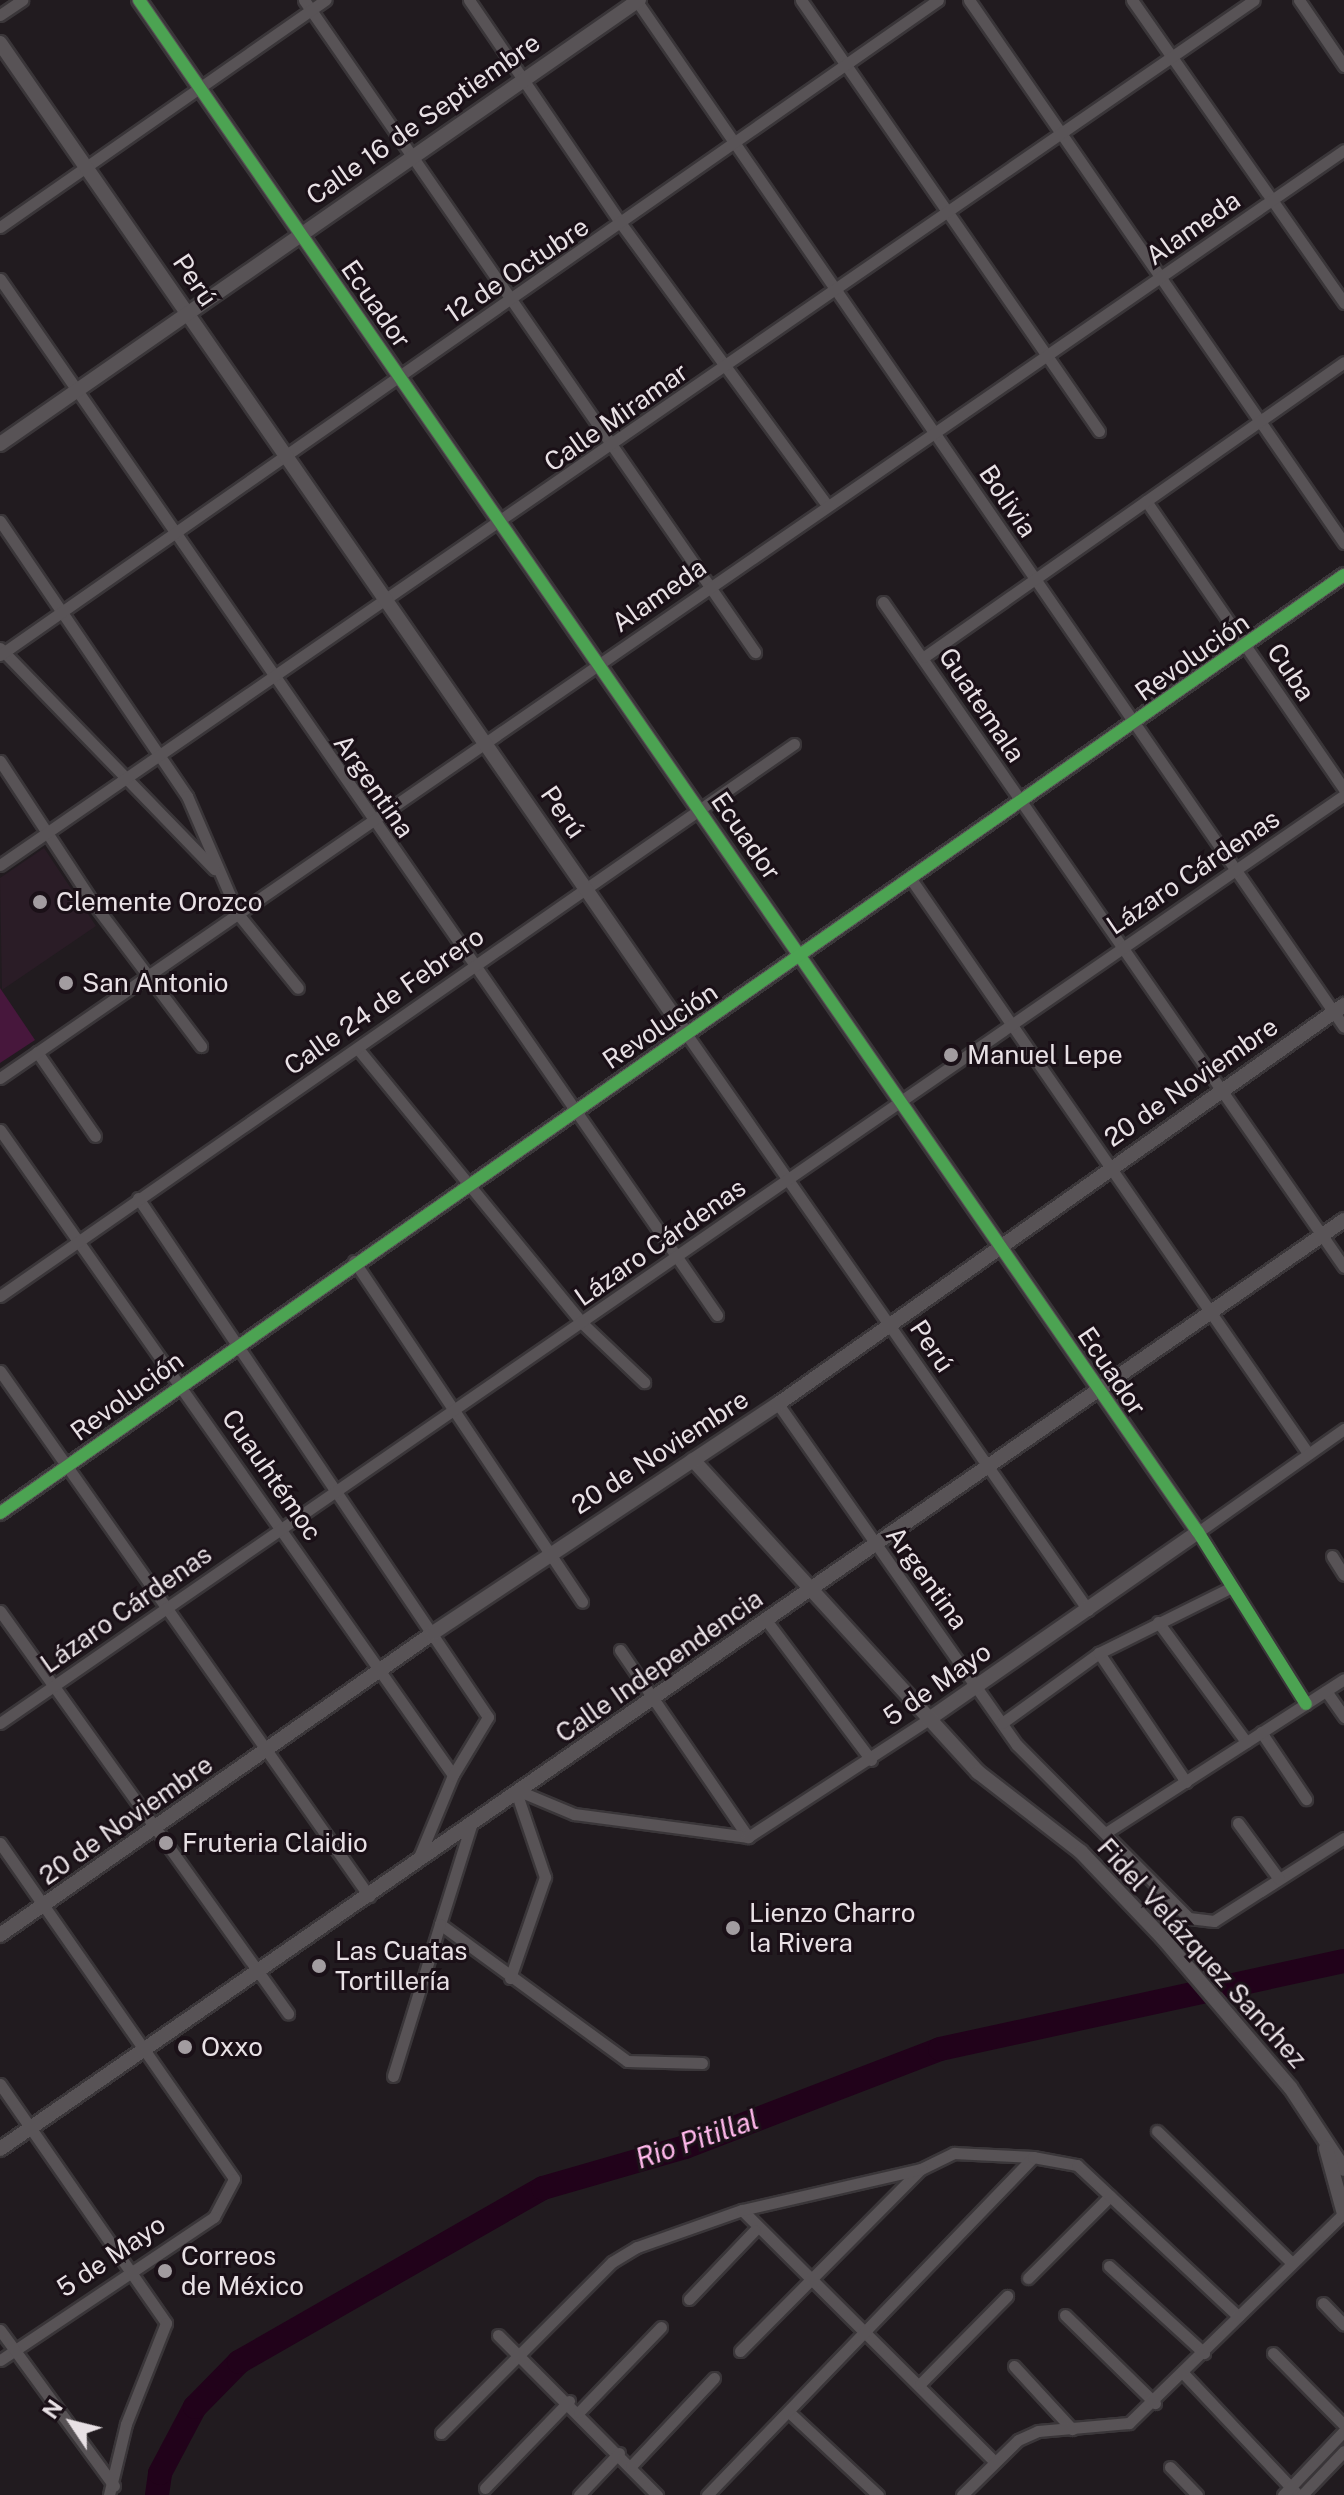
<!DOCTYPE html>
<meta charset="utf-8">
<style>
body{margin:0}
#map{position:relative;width:1344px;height:2495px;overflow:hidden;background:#211b1f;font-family:"Public Sans",sans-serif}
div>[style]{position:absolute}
.built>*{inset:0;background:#2a1c26}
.green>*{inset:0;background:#47173c}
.river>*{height:24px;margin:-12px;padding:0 12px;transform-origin:12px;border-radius:12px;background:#21021a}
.roads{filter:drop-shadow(2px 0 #3a3639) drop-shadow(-2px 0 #3a3639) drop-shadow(0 2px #3a3639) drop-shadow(0 -2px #3a3639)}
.minor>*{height:11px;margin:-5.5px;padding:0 5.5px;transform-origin:5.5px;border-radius:5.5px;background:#585356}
.tertiary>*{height:14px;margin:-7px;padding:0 7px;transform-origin:7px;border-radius:7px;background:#585356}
.cycleway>*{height:12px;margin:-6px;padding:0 6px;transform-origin:6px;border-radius:6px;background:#4ca352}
.dots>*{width:22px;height:22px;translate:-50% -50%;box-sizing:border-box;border:4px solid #1a1017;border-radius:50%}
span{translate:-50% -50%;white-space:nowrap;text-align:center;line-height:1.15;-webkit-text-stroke:6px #1a1017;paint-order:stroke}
.street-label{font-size:26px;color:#e8e1e5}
.poi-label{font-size:26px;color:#e8e1e5}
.left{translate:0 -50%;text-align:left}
.water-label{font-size:28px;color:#ffb8eb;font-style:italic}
.north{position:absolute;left:32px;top:2383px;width:80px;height:80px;-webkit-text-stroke:6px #1a1017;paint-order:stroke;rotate:305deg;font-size:22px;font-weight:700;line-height:32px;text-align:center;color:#e8e1e5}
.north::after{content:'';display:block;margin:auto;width:28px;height:36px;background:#e8e1e5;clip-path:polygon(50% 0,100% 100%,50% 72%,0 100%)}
</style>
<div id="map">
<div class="built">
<div style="clip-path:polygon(44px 848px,96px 926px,2px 990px,0 878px)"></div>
</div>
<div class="green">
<div style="clip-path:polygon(0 988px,35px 1040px,0 1063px)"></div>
</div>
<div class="river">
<div style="left:157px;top:2495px;width:22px;rotate:-82deg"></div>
<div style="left:160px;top:2473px;width:75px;rotate:-62.1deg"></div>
<div style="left:195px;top:2407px;width:63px;rotate:-45.6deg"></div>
<div style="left:239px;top:2362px;width:350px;rotate:-29.8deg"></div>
<div style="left:543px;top:2188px;width:148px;rotate:-16.1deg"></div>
<div style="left:685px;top:2147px;width:273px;rotate:-21deg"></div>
<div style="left:940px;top:2049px;width:413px;rotate:-12.3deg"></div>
</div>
<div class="roads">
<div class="minor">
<div style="left:304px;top:0;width:793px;rotate:55.33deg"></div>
<div style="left:469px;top:0;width:272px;rotate:55.8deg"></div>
<div style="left:622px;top:225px;width:348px;rotate:53.8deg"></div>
<div style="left:636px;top:0;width:1247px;rotate:55.42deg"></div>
<div style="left:801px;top:0;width:524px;rotate:55.34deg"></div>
<div style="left:969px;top:0;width:660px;rotate:55.37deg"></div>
<div style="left:1132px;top:0;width:370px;rotate:55deg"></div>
<div style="left:1299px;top:0;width:80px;rotate:55.7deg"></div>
<div style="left:0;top:15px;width:27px;rotate:-34deg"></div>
<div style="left:0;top:227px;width:397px;rotate:-34.9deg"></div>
<div style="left:0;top:279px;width:1260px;rotate:55.31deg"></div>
<div style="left:1146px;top:501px;width:349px;rotate:55.5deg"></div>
<div style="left:0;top:521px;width:333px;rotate:55.8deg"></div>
<div style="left:187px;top:796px;width:129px;rotate:66.6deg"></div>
<div style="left:238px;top:914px;width:95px;rotate:51deg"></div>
<div style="left:883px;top:602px;width:809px;rotate:55.27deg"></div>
<div style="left:0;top:648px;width:308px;rotate:45.9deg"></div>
<div style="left:0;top:655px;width:1144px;rotate:-34.93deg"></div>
<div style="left:924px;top:657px;width:513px;rotate:-35.08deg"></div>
<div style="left:0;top:761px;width:171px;rotate:56.7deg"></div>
<div style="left:94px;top:904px;width:178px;rotate:53deg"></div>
<div style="left:0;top:865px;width:1523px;rotate:-34.6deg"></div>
<div style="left:913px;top:882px;width:694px;rotate:55.33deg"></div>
<div style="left:687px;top:1035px;width:701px;rotate:55.11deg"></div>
<div style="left:358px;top:1049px;width:354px;rotate:50.7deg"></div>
<div style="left:582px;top:1323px;width:86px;rotate:43.6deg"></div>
<div style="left:37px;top:1052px;width:102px;rotate:55.4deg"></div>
<div style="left:0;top:1078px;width:1633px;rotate:-34.62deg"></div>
<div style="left:0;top:1130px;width:788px;rotate:54.92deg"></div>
<div style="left:453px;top:1775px;width:89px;rotate:112.5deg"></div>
<div style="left:138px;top:1198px;width:626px;rotate:56.01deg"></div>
<div style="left:488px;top:1717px;width:68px;rotate:121.1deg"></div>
<div style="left:354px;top:1261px;width:410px;rotate:56.2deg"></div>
<div style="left:0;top:1296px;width:967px;rotate:-34.81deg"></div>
<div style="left:0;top:1371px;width:642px;rotate:54.9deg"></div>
<div style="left:778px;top:1404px;width:416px;rotate:55deg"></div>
<div style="left:1017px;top:1745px;width:244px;rotate:45.2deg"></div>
<div style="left:1189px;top:1918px;width:25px;rotate:7deg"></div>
<div style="left:1214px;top:1921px;width:154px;rotate:-32.6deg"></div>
<div style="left:1332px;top:1556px;width:22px;rotate:58deg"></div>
<div style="left:0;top:1611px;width:495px;rotate:54.4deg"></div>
<div style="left:766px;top:1620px;width:175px;rotate:53.1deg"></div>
<div style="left:1158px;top:1622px;width:149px;rotate:53.7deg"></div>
<div style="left:620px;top:1650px;width:227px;rotate:55.6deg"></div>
<div style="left:1326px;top:1691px;width:32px;rotate:55deg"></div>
<div style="left:1306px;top:1704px;width:203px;rotate:-122.1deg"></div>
<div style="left:1198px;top:1532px;width:179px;rotate:-35.2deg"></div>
<div style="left:0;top:1723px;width:1633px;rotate:-34.62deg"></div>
<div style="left:1002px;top:1723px;width:120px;rotate:-35.8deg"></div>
<div style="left:1261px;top:1732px;width:81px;rotate:56.1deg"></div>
<div style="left:1186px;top:1782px;width:156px;rotate:-124deg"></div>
<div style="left:1099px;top:1653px;width:148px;rotate:-26.4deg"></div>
<div style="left:519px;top:1791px;width:60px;rotate:22.7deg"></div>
<div style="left:574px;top:1814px;width:176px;rotate:7.5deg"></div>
<div style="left:748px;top:1837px;width:220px;rotate:-33.1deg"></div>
<div style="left:472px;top:1822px;width:107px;rotate:107.4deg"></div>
<div style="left:440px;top:1924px;width:232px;rotate:36.2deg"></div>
<div style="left:627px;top:2061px;width:75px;rotate:1.5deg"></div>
<div style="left:1238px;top:1823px;width:69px;rotate:53.8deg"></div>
<div style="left:1107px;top:1832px;width:282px;rotate:-32.8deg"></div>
<div style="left:0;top:1843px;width:409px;rotate:55.1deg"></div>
<div style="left:234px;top:2179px;width:43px;rotate:117.8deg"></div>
<div style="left:214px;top:2217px;width:257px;rotate:146.2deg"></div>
<div style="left:510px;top:1978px;width:107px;rotate:-70.9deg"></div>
<div style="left:545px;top:1877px;width:90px;rotate:-108.8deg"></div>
<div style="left:393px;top:2076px;width:159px;rotate:-72.8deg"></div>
<div style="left:0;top:2084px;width:291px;rotate:55.2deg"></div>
<div style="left:166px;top:2323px;width:109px;rotate:111.6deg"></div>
<div style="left:126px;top:2424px;width:73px;rotate:103.5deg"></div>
<div style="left:1157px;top:2131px;width:187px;rotate:44.4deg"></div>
<div style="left:742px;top:2210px;width:354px;rotate:44.9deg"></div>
<div style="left:1109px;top:2266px;width:129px;rotate:42.5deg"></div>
<div style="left:1028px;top:2278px;width:116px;rotate:-45deg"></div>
<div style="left:689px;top:2299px;width:95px;rotate:-46.3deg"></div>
<div style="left:1323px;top:2303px;width:30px;rotate:46deg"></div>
<div style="left:1065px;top:2315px;width:126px;rotate:44.4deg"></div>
<div style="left:0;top:2330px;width:193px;rotate:53.8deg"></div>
<div style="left:498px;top:2335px;width:226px;rotate:45.2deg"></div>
<div style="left:740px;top:2351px;width:257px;rotate:-45.2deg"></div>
<div style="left:921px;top:2169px;width:37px;rotate:-26deg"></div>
<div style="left:954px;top:2153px;width:79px;rotate:2.9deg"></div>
<div style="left:1273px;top:2353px;width:101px;rotate:45.4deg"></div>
<div style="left:1014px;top:2366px;width:86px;rotate:47.4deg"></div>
<div style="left:1184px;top:2374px;width:166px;rotate:46.7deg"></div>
<div style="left:920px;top:2384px;width:124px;rotate:-45.3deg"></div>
<div style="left:579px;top:2412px;width:118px;rotate:-46deg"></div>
<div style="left:791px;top:2414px;width:119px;rotate:43deg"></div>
<div style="left:441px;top:2433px;width:242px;rotate:-45deg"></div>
<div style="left:612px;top:2262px;width:29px;rotate:-31deg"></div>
<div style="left:637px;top:2247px;width:111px;rotate:-19.4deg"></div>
<div style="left:742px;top:2210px;width:184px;rotate:-12.9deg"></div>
<div style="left:631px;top:2466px;width:121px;rotate:-46.7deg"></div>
<div style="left:1170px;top:2467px;width:39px;rotate:46deg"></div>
<div style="left:485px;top:2488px;width:121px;rotate:-46deg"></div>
<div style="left:579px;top:2495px;width:58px;rotate:-46.4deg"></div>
<div style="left:707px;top:2495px;width:470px;rotate:-46deg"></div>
<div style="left:1033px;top:2157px;width:45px;rotate:10.3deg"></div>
<div style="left:1077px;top:2165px;width:221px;rotate:43.2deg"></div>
<div style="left:962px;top:2495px;width:78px;rotate:-44.5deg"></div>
<div style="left:1018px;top:2440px;width:22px;rotate:-24deg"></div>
<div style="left:1038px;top:2431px;width:91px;rotate:-5deg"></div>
<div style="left:1129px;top:2423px;width:301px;rotate:-44.3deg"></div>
<div style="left:1283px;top:2495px;width:88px;rotate:-46.4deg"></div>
<div style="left:1302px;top:2495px;width:61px;rotate:-46.3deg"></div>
</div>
<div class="tertiary">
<div style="left:139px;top:0;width:1862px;rotate:55.35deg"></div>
<div style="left:1198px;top:1532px;width:324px;rotate:145.2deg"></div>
<div style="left:0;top:43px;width:1207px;rotate:55.3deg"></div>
<div style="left:0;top:444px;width:778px;rotate:-34.79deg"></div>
<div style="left:693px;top:1460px;width:423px;rotate:47.6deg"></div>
<div style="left:978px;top:1772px;width:130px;rotate:37.8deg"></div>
<div style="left:1081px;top:1852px;width:119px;rotate:46.4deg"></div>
<div style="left:1163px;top:1938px;width:196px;rotate:49.6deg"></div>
<div style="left:1290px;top:2087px;width:98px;rotate:56.6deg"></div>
<div style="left:0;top:1513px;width:1639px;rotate:-34.91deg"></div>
<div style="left:0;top:1935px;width:528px;rotate:-34.89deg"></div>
<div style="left:433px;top:1633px;width:414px;rotate:-33.6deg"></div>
<div style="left:778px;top:1404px;width:693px;rotate:-35.18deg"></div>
<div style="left:1326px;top:2148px;width:68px;rotate:74.7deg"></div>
<div style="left:0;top:2149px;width:1634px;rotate:-34.65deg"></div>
</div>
</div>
<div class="cycleway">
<div style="left:139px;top:0;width:1862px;rotate:55.35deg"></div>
<div style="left:1198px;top:1532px;width:203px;rotate:57.9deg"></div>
<div style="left:0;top:1513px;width:1639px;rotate:-34.91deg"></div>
</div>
<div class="dots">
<div style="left:40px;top:902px;background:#a29ca0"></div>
<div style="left:66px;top:983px;background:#a29ca0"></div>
<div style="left:951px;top:1055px;background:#a29ca0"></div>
<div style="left:166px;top:1843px;background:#a29ca0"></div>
<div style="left:733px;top:1928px;background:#a29ca0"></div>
<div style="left:319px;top:1966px;background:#a29ca0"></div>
<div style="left:185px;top:2047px;background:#a29ca0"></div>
<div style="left:165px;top:2271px;background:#a29ca0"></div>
</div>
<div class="street-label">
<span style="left:423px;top:119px;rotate:-35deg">Calle 16 de Septiembre</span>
<span style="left:1193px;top:228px;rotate:-35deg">Alameda</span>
<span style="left:517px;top:270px;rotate:-34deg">12 de Octubre</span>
<span style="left:195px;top:280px;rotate:56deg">Perú</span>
<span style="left:376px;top:304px;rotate:55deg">Ecuador</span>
<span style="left:616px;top:417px;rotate:-35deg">Calle Miramar</span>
<span style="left:1008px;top:501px;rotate:56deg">Bolivia</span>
<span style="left:659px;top:595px;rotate:-35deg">Alameda</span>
<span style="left:1192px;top:657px;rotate:-35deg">Revolución</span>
<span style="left:1291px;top:672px;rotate:56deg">Cuba</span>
<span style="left:982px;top:705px;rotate:56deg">Guatemala</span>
<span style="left:374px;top:786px;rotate:55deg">Argentina</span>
<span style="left:563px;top:812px;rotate:55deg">Perú</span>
<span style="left:746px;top:836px;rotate:55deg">Ecuador</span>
<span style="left:1193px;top:872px;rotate:-34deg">Lázaro Cárdenas</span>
<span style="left:384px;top:1001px;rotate:-35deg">Calle 24 de Febrero</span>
<span style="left:660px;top:1026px;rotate:-34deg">Revolución</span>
<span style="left:1191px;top:1082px;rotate:-35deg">20 de Noviembre</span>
<span style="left:660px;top:1242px;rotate:-35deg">Lázaro Cárdenas</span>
<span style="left:932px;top:1346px;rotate:56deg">Perú</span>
<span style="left:1112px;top:1371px;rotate:56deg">Ecuador</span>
<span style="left:127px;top:1396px;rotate:-36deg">Revolución</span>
<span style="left:660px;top:1452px;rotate:-33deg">20 de Noviembre</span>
<span style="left:272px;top:1475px;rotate:55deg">Cuauhtémoc</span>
<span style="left:927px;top:1578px;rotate:54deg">Argentina</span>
<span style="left:126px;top:1609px;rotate:-35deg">Lázaro Cárdenas</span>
<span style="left:659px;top:1666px;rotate:-35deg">Calle Independencia</span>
<span style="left:937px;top:1684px;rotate:-35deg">5 de Mayo</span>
<span style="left:126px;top:1820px;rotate:-35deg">20 de Noviembre</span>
<span style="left:1202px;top:1953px;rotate:48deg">Fidel Velázquez Sanchez</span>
<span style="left:111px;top:2256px;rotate:-34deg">5 de Mayo</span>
</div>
<div class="poi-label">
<span class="left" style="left:56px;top:902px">Clemente Orozco</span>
<span class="left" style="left:82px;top:983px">San Antonio</span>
<span class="left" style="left:967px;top:1055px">Manuel Lepe</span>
<span class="left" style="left:182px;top:1843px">Fruteria Claidio</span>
<span class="left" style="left:749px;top:1928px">Lienzo Charro<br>la Rivera</span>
<span class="left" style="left:335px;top:1966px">Las Cuatas<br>Tortillería</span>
<span class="left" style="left:201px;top:2047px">Oxxo</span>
<span class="left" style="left:181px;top:2271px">Correos<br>de México</span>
</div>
<div class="water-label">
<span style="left:697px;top:2139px;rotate:-19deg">Rio Pitillal</span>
</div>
<div class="north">N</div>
</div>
